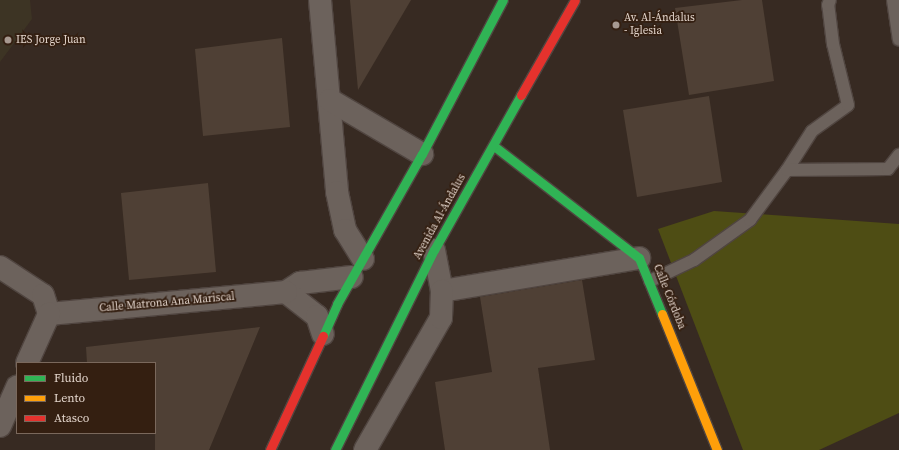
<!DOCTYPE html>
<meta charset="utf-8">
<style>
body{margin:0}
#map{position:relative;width:899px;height:450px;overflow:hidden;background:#372a22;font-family:"Source Serif 4",serif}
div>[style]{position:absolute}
.education>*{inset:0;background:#3d3424}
.green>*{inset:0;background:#4e4d14}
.building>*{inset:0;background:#4f4035}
.roads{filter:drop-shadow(1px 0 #504540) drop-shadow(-1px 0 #504540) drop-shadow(0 1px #504540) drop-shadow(0 -1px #504540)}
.lane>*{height:12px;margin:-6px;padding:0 6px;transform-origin:6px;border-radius:6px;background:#6c625c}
.street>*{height:22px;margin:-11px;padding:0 11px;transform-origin:11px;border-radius:11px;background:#6c625c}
.fast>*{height:9px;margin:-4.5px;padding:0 4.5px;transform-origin:4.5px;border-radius:4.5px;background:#30b455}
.slow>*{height:9px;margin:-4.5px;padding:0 4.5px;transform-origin:4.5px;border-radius:4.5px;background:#ff9f0a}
.jam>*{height:9px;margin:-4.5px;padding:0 4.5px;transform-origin:4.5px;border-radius:4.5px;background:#e5322d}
.dots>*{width:11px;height:11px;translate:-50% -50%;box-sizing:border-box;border:2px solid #341f11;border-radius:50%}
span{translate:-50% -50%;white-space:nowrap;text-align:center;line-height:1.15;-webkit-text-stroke:3.5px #341f11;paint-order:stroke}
.poi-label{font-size:11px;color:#e3d5cc}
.left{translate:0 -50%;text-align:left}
.street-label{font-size:11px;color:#e3d5cc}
.legend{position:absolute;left:16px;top:362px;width:140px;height:72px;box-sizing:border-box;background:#341f11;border:1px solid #7a685c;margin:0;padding:5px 7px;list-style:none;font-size:12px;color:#e3d5cc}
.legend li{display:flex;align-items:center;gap:8px;height:20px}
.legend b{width:20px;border:1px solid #7a685c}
</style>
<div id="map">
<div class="education">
<div style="clip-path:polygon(0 0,30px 0,32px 19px,0 62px)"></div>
</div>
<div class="green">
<div style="clip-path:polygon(714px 211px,899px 224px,899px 413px,819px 450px,743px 450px,658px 229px)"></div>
</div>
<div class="building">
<div style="clip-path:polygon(350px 0,411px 0,358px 90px)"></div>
<div style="clip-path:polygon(742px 0,762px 0,774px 81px,689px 95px,675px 8px)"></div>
<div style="clip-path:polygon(282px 38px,290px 127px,203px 136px,195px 49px)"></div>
<div style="clip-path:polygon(709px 96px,722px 182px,637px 197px,623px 110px)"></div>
<div style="clip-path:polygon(208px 183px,216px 272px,129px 280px,121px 193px)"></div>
<div style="clip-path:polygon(582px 280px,595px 360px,538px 368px,550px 450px,445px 450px,435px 382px,492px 372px,480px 297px)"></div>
<div style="clip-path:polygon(260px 327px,209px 450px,155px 450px,155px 363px,87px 363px,86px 347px)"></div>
</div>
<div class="roads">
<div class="lane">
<div style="left:893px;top:0;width:40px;rotate:81.5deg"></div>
<div style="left:787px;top:170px;width:46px;rotate:-57.3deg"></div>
<div style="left:812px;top:131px;width:44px;rotate:-35.8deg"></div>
<div style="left:848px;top:105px;width:63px;rotate:-103.8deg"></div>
<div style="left:833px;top:44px;width:39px;rotate:-97deg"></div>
<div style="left:828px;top:5px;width:5px;rotate:-68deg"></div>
<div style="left:650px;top:281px;width:49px;rotate:-25.5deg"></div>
<div style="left:694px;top:260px;width:69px;rotate:-35.5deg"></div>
<div style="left:750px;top:220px;width:62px;rotate:-53.5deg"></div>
<div style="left:787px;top:170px;width:101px;rotate:-0.6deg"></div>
<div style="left:888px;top:169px;width:18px;rotate:-52deg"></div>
</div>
<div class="street">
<div style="left:320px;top:0;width:193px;rotate:84.9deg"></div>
<div style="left:337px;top:192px;width:39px;rotate:78deg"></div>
<div style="left:345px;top:230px;width:34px;rotate:58deg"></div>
<div style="left:330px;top:100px;width:107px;rotate:30.4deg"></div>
<div style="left:434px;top:250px;width:42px;rotate:79deg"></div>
<div style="left:442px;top:291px;width:200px;rotate:-9.5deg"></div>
<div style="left:0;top:267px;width:51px;rotate:33.1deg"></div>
<div style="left:43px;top:295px;width:20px;rotate:72deg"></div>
<div style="left:286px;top:292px;width:17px;rotate:-33deg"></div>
<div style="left:300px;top:283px;width:52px;rotate:-6.6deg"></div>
<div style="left:286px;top:292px;width:39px;rotate:38deg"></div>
<div style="left:317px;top:316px;width:19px;rotate:72deg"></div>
<div style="left:49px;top:314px;width:238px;rotate:-5.3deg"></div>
<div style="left:27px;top:363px;width:54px;rotate:-65.8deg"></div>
<div style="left:0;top:426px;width:43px;rotate:-66.4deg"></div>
<div style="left:365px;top:450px;width:152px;rotate:-60.1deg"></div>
<div style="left:441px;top:318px;width:27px;rotate:-88deg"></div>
</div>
<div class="fast">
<div style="left:494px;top:146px;width:183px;rotate:37.7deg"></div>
<div style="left:639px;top:258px;width:61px;rotate:67.7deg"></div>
<div style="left:323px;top:336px;width:35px;rotate:-66deg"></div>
<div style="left:337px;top:304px;width:172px;rotate:-60.5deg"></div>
<div style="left:422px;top:154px;width:174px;rotate:-62.3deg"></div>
<div style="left:335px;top:450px;width:223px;rotate:-63.7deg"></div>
<div style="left:434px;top:250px;width:178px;rotate:-60.7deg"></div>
</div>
<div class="slow">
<div style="left:662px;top:314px;width:147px;rotate:68deg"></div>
</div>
<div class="jam">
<div style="left:521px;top:95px;width:109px;rotate:-60.4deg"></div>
<div style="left:270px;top:450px;width:126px;rotate:-65.1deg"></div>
</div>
</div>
<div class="dots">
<div style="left:616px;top:25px;background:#a79990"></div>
<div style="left:8px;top:40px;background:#a79990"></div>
</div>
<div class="poi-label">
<span class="left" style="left:624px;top:25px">Av. Al-Ándalus<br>- Iglesia</span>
<span class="left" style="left:16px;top:40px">IES Jorge Juan</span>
</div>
<div class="street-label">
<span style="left:440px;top:217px;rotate:-61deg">Avenida Al-Ándalus</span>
<span style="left:669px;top:297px;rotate:68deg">Calle Córdoba</span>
<span style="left:167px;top:303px;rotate:-5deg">Calle Matrona Ana Mariscal</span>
</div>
<ul class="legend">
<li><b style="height:5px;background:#30b455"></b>Fluido</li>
<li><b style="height:5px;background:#ff9f0a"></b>Lento</li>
<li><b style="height:5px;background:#e5322d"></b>Atasco</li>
</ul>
</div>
